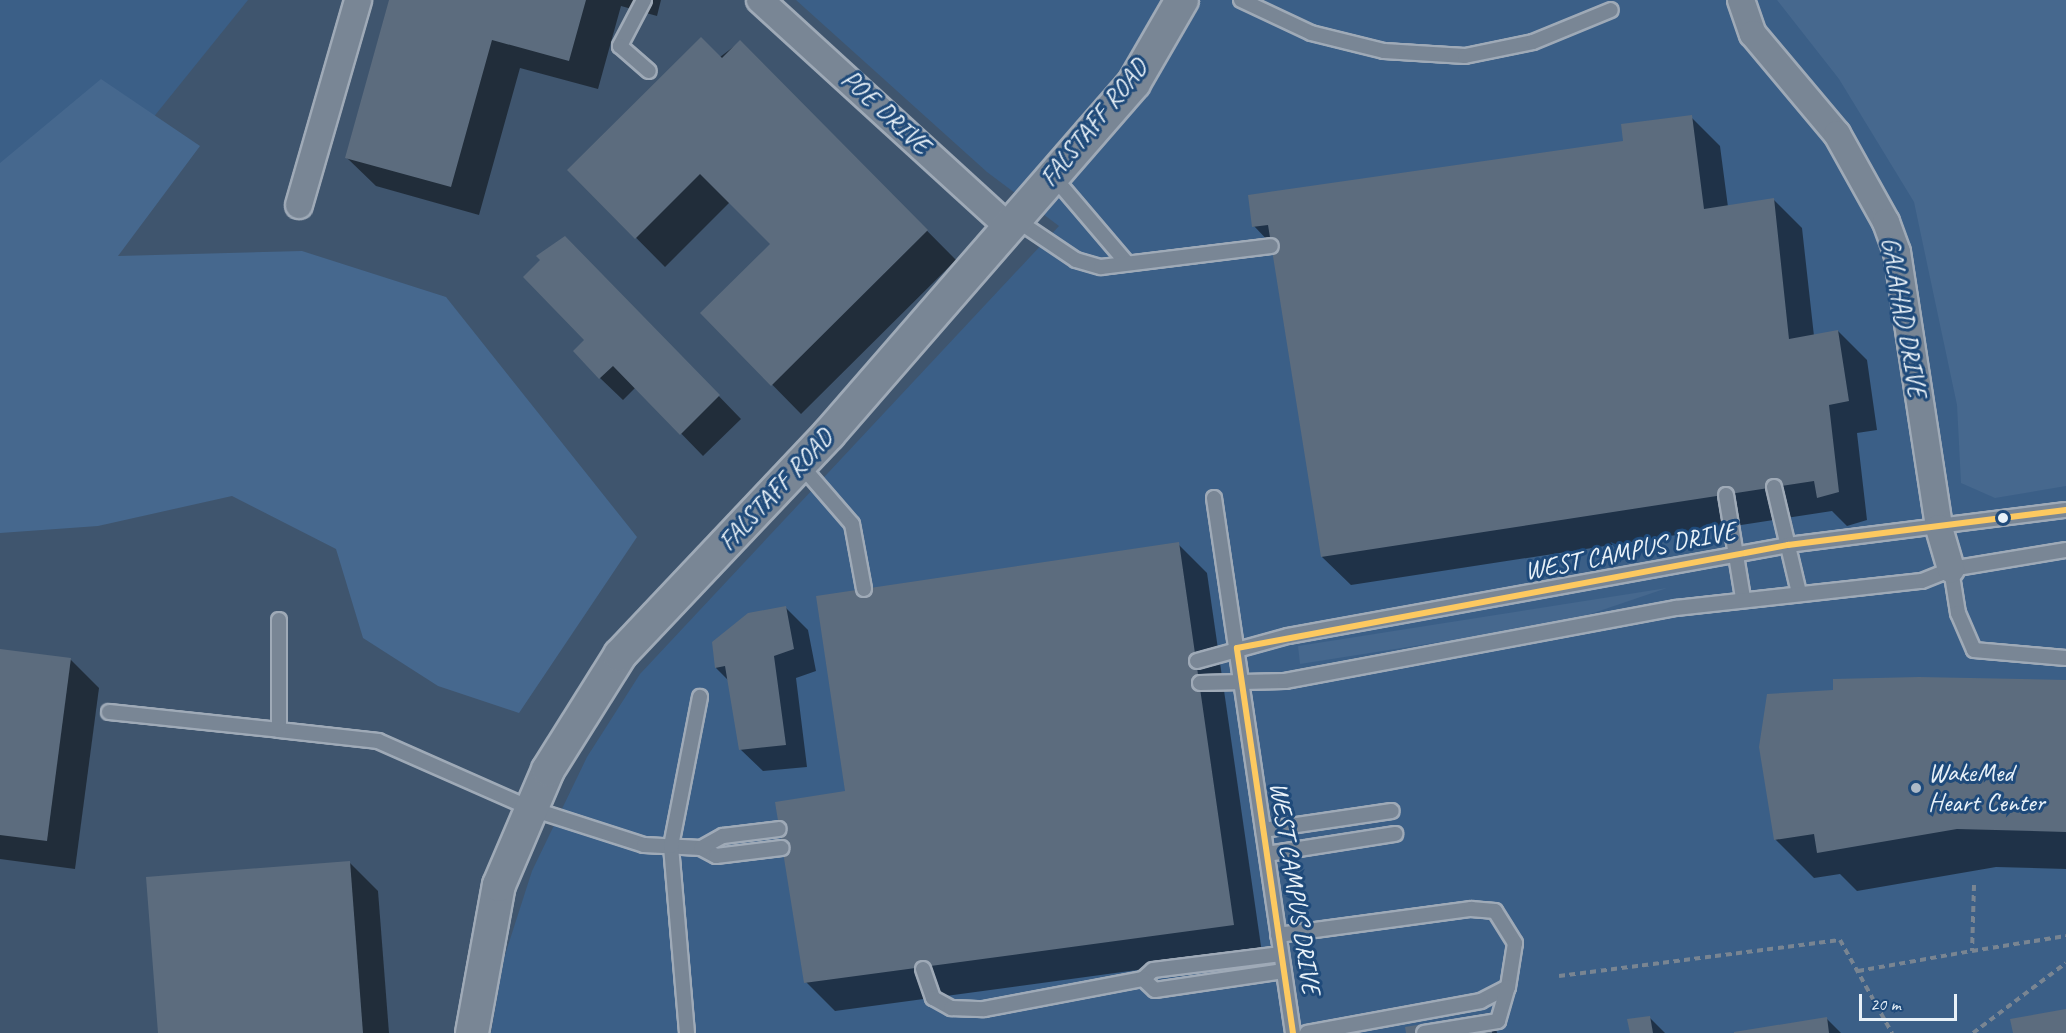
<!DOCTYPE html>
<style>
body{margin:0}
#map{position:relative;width:2066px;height:1033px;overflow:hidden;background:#3f556e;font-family:Caveat,sans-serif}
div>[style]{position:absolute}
.built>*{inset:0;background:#3b5f87}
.green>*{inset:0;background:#46688e}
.shadow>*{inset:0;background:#0007}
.building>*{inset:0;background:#5c6c7e}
.path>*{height:4px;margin-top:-2px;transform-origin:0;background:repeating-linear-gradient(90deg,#798592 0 6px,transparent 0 10.5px)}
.roads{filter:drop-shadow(2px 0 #9faab7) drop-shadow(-2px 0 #9faab7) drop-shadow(0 2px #9faab7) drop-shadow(0 -2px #9faab7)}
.service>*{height:14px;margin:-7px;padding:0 7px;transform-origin:7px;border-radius:7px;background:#798695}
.minor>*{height:26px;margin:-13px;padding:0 13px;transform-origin:13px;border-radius:13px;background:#798695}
.tertiary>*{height:32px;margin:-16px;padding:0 16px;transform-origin:16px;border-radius:16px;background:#798695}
.bus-1>*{height:6px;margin:-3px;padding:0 3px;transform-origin:3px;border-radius:3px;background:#fdc960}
.dots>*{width:16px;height:16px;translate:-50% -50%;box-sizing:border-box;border:3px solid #1f4a7a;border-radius:50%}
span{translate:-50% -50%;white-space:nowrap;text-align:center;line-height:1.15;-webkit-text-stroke:6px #1f4a7a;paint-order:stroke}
.street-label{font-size:26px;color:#e8f1f8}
.poi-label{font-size:26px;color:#e8f1f8}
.left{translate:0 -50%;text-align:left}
.scale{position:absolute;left:1859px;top:994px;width:98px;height:27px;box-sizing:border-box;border:3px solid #e8f1f8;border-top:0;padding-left:8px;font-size:18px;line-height:21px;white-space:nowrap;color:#e8f1f8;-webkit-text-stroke:4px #1f4a7a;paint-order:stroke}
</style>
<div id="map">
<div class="built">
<div style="clip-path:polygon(0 0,248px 0,56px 238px,0 213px)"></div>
<div style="clip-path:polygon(796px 0,2066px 0,2066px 1033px,491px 1033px,504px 958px,532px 871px,587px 757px,640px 674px,1059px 226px,987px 172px)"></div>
</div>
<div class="green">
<div style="clip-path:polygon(1777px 0,2066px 0,2066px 486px,1995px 498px,1961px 483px,1957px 405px,1914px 202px,1839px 79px)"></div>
<div style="clip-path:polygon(101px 79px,200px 146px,118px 256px,302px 251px,446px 297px,637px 537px,519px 713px,438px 686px,363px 638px,336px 549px,232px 496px,98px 526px,0 533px,0 163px)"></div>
<div style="clip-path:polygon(1667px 588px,1567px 622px,1300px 664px,1298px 646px)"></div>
</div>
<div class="shadow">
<div style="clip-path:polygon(391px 0,661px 0,657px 16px,621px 6px,598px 89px,520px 68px,479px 215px,376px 186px,347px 158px)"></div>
<div style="clip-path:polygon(740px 42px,956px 260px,801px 414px,702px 313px,772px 244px,730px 202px,665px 267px,569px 170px)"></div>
<div style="clip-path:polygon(1691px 117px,1720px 146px,1728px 207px,1773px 199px,1802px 228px,1814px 336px,1838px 331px,1867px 360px,1877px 430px,1857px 433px,1867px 520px,1847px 526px,1832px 511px,1351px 585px,1322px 557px,1272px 245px,1254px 226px,1625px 142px)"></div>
<div style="clip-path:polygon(588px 261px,741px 419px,703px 456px,636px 387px,623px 400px,600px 378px,586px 340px)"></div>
<div style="clip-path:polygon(1178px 544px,1207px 573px,1262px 953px,835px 1011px,806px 982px)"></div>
<div style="clip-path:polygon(785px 607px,808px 630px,816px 671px,796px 678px,807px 767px,763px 771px,740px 749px,729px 681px,716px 668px,714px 642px)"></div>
<div style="clip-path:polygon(0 650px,70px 659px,99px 688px,75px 869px,0 859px)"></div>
<div style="clip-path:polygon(2066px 682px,2066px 869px,1996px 867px,1857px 891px,1840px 874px,1814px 878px,1775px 839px)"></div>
<div style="clip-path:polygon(349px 862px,378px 891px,389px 1033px,160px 1033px)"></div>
<div style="clip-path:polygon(1649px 1017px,1665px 1033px,1631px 1033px)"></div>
<div style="clip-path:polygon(1826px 1018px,1841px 1033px,1736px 1033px)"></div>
<div style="clip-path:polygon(1495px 1022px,1497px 1033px,1407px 1033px)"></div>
</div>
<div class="building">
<div style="clip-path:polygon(389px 0,586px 0,569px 61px,492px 40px,451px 187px,345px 158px)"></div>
<div style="clip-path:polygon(701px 37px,722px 58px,740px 40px,928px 230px,771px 386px,700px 313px,770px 244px,700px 174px,635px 239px,567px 170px)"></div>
<div style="clip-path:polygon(1692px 115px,1704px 209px,1774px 198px,1789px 339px,1838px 330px,1849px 401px,1829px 405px,1839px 492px,1817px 498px,1814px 481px,1321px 557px,1268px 225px,1252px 227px,1248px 195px,1623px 141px,1621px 124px)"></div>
<div style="clip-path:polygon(565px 236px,720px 395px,680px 435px,613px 366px,599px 379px,573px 351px,584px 340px,523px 277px,540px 260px,536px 256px)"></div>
<div style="clip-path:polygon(1179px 542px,1234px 925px,804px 983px,775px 802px,845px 791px,816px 596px)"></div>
<div style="clip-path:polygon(786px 606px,794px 649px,774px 656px,786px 745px,739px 750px,725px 666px,715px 668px,712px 642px,748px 613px)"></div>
<div style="clip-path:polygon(0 649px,71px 658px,47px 841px,0 835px)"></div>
<div style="clip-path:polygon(1919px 677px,2066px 680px,2066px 832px,1957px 829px,1817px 853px,1814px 834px,1774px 840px,1759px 747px,1767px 694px,1833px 690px,1833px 679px)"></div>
<div style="clip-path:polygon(350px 861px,363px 1033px,158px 1033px,146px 877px)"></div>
<div style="clip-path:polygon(2066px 1009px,2066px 1033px,2013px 1033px,2010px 1019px)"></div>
<div style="clip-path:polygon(1489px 1013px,1492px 1033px,1406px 1033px,1405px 1027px)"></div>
<div style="clip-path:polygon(1650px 1016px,1653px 1033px,1630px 1033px,1627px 1019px)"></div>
<div style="clip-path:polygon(1827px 1017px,1829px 1033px,1734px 1033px,1734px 1032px)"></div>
</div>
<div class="path">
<div style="left:1974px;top:885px;width:66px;rotate:91.7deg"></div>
<div style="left:1972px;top:951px;width:95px;rotate:-9.1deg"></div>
<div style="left:1858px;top:971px;width:116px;rotate:-10deg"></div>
<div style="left:1559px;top:976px;width:283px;rotate:-7.3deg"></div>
<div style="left:1840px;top:940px;width:107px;rotate:60.8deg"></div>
<div style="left:1973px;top:1033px;width:116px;rotate:-37deg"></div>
</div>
<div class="roads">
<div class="service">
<div style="left:644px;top:0;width:52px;rotate:117.6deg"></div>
<div style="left:620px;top:46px;width:38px;rotate:41deg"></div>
<div style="left:1241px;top:0;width:77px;rotate:25.2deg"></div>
<div style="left:1311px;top:33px;width:75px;rotate:13.9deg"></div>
<div style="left:1384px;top:51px;width:81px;rotate:3.5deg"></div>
<div style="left:1465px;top:56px;width:69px;rotate:-11.6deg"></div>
<div style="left:1533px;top:42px;width:84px;rotate:-22.3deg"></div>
<div style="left:1052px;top:175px;width:114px;rotate:49.6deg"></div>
<div style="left:1015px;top:219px;width:73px;rotate:33.9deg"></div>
<div style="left:1076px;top:260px;width:26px;rotate:16deg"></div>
<div style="left:1101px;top:267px;width:171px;rotate:-7deg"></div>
<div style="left:800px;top:464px;width:79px;rotate:49.1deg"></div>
<div style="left:852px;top:524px;width:66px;rotate:79.5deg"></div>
<div style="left:1774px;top:487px;width:109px;rotate:76.7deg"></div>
<div style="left:1726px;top:495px;width:104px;rotate:80.6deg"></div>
<div style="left:1214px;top:498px;width:541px;rotate:81.6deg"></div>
<div style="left:1951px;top:569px;width:45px;rotate:81deg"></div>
<div style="left:1958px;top:613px;width:40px;rotate:66.6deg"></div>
<div style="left:1974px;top:650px;width:92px;rotate:5deg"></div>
<div style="left:279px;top:620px;width:110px;rotate:90deg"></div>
<div style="left:279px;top:730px;width:100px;rotate:6.3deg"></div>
<div style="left:378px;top:741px;width:168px;rotate:23.8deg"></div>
<div style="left:532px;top:809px;width:118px;rotate:17.8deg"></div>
<div style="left:644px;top:845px;width:57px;rotate:3deg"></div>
<div style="left:701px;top:848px;width:17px;rotate:28deg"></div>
<div style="left:716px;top:856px;width:66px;rotate:-6.9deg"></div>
<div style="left:1197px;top:661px;width:94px;rotate:-15.4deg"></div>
<div style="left:1288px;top:636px;width:508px;rotate:-10.31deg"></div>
<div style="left:1788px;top:545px;width:280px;rotate:-7.2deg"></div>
<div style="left:1200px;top:683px;width:85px;rotate:-1.3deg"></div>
<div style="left:1285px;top:681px;width:398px;rotate:-10.6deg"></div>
<div style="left:1676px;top:608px;width:247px;rotate:-6.3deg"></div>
<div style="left:1922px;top:581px;width:31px;rotate:-22deg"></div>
<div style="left:1951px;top:569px;width:117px;rotate:-9.4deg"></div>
<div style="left:109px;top:712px;width:171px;rotate:6deg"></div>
<div style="left:1263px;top:830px;width:130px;rotate:-8.4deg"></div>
<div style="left:701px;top:848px;width:25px;rotate:-29deg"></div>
<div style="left:723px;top:836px;width:56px;rotate:-7.1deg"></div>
<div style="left:1267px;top:854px;width:130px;rotate:-8.9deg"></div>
<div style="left:1278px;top:935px;width:195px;rotate:-7.7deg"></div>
<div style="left:1471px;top:909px;width:24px;rotate:5deg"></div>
<div style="left:1495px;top:911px;width:38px;rotate:58deg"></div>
<div style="left:1515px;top:943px;width:45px;rotate:99deg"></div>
<div style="left:1508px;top:987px;width:30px;rotate:153deg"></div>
<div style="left:1481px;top:1001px;width:177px;rotate:169.6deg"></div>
<div style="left:923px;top:969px;width:31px;rotate:71deg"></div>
<div style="left:933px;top:998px;width:21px;rotate:29deg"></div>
<div style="left:951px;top:1008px;width:33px;rotate:2deg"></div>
<div style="left:984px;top:1009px;width:162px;rotate:-10.7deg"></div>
<div style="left:1143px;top:979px;width:13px;rotate:-42deg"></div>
<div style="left:1153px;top:970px;width:129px;rotate:-7.1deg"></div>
<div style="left:1143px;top:979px;width:16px;rotate:43deg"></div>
<div style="left:1155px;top:990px;width:130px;rotate:-8.4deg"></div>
<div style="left:687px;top:1033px;width:188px;rotate:-94.9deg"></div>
<div style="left:671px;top:846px;width:152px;rotate:-79deg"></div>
<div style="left:1424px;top:1033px;width:75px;rotate:-9.2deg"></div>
<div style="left:1498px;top:1021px;width:35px;rotate:-74deg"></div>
</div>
<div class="minor">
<div style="left:760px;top:0;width:337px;rotate:42.4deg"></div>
<div style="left:1741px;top:0;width:36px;rotate:71deg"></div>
<div style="left:1753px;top:34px;width:131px;rotate:50deg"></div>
<div style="left:1837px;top:134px;width:101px;rotate:60.9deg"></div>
<div style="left:1886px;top:222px;width:32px;rotate:70deg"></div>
<div style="left:1897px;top:252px;width:279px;rotate:81.3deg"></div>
<div style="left:1939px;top:528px;width:43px;rotate:73.7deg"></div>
<div style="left:299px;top:205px;width:213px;rotate:-73.9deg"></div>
</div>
<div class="tertiary">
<div style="left:472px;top:1033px;width:150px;rotate:-79.7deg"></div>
<div style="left:499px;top:885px;width:125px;rotate:-66.9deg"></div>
<div style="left:548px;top:770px;width:136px;rotate:-57.9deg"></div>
<div style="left:620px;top:655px;width:304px;rotate:-46.6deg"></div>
<div style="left:829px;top:434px;width:465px;rotate:-49deg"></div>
<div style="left:1134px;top:83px;width:96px;rotate:-60deg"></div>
</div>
</div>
<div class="bus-1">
<div style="left:1293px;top:1033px;width:389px;rotate:-98.3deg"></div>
<div style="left:1237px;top:648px;width:561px;rotate:-10.59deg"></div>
<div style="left:1788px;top:545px;width:280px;rotate:-7.2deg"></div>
</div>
<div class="dots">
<div style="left:2003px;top:518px;background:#e8f1f8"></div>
<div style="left:1916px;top:788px;background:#adbac8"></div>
</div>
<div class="street-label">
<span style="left:886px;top:112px;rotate:43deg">POE DRIVE</span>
<span style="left:1094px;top:123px;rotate:-51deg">FALSTAFF ROAD</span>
<span style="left:1904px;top:317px;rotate:80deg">GALAHAD DRIVE</span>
<span style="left:776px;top:490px;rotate:-47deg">FALSTAFF ROAD</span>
<span style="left:1630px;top:551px;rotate:-11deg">WEST CAMPUS DRIVE</span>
<span style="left:1295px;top:888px;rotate:81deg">WEST CAMPUS DRIVE</span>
</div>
<div class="poi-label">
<span class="left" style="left:1928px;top:788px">WakeMed<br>Heart Center</span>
</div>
<div class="scale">20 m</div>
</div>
